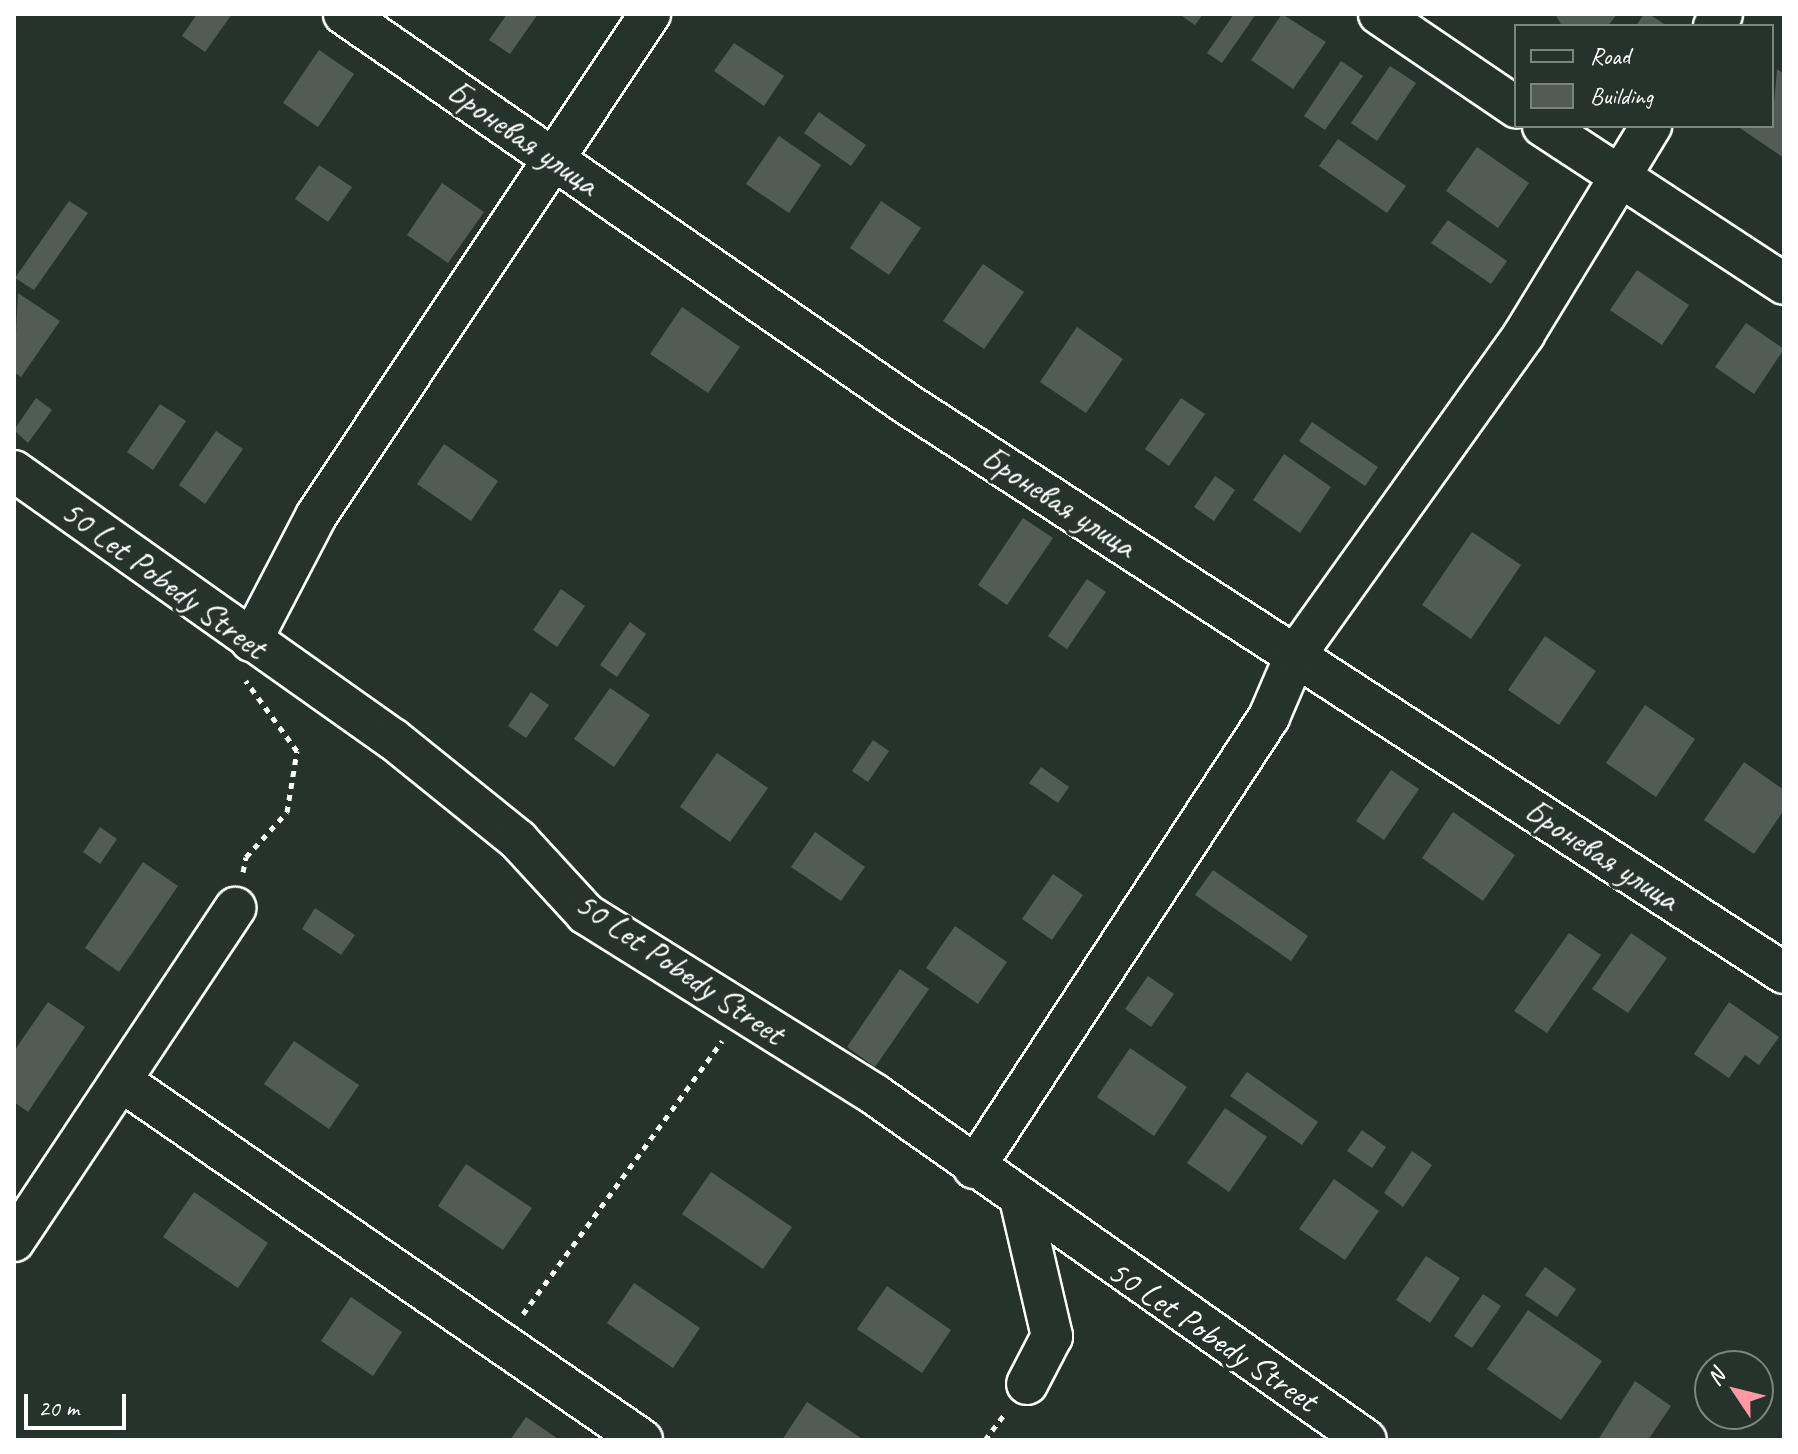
<!DOCTYPE html>
<meta charset="utf-8">
<style>
body{margin:0}
#map{position:relative;width:1798px;height:1454px;overflow:hidden;background:#26332d;font-family:Caveat,sans-serif}
div>[style]{position:absolute}
.building>*{inset:0;background:#515c57}
.path>*{height:5px;margin-top:-2.5px;transform-origin:0;background:repeating-linear-gradient(90deg,#fff 0 6px,transparent 0 12px)}
.roads{filter:drop-shadow(2px 0 #fff) drop-shadow(-2px 0 #fff) drop-shadow(0 2px #fff) drop-shadow(0 -2px #fff)}
.minor>*{height:40px;margin:-20px;padding:0 20px;transform-origin:20px;border-radius:20px;background:#26332d}
span{translate:-50% -50%;white-space:nowrap;text-align:center;line-height:1.15;-webkit-text-stroke:7px #26332d;paint-order:stroke}
.street-label{font-size:34px;color:#fff}
.frame{position:absolute;inset:0;border:16px solid #fff;pointer-events:none}
.legend{position:absolute;left:1514px;top:24px;width:260px;height:104px;box-sizing:border-box;background:#26332d;border:2px solid #7d8581;margin:0;padding:10px 14px;list-style:none;font-size:24px;color:#fff}
.legend li{display:flex;align-items:center;gap:16px;height:40px}
.legend b{width:40px;border:2px solid #7d8581}
.north{position:absolute;left:1694px;top:1350px;width:80px;height:80px;box-sizing:border-box;background:#26332d;border:2px solid #7d8581;border-radius:50%;rotate:305deg;font-size:22px;font-weight:700;line-height:32px;text-align:center;color:#fff}
.north::after{content:'';display:block;margin:auto;width:28px;height:36px;background:#ff9aa2;clip-path:polygon(50% 0,100% 100%,50% 72%,0 100%)}
.scale{position:absolute;left:24px;top:1394px;width:102px;height:36px;box-sizing:border-box;border:4px solid #fff;border-top:0;padding-left:10px;font-size:24px;line-height:28px;white-space:nowrap;color:#fff;-webkit-text-stroke:6px #26332d;paint-order:stroke}
</style>
<div id="map">
<div class="building">
<div style="clip-path:polygon(197px 14px,232px 14px,205px 52px,182px 36px)"></div>
<div style="clip-path:polygon(507px 14px,538px 14px,510px 54px,489px 40px)"></div>
<div style="clip-path:polygon(1179px 14px,1203px 14px,1195px 25px)"></div>
<div style="clip-path:polygon(1234px 14px,1256px 14px,1222px 63px,1207px 53px)"></div>
<div style="clip-path:polygon(1282px 14px,1326px 42px,1293px 89px,1251px 60px)"></div>
<div style="clip-path:polygon(1555px 14px,1617px 14px,1608px 26px,1562px 26px)"></div>
<div style="clip-path:polygon(1644px 14px,1649px 14px,1667px 26px,1636px 26px)"></div>
<div style="clip-path:polygon(734px 43px,784px 76px,764px 106px,714px 71px)"></div>
<div style="clip-path:polygon(319px 50px,354px 74px,318px 127px,283px 103px)"></div>
<div style="clip-path:polygon(1341px 61px,1363px 76px,1325px 130px,1304px 116px)"></div>
<div style="clip-path:polygon(1390px 66px,1416px 83px,1377px 141px,1351px 123px)"></div>
<div style="clip-path:polygon(1777px 69px,1784px 74px,1784px 158px,1737px 126px,1772px 126px)"></div>
<div style="clip-path:polygon(819px 112px,866px 145px,851px 166px,804px 133px)"></div>
<div style="clip-path:polygon(779px 136px,821px 165px,789px 213px,746px 184px)"></div>
<div style="clip-path:polygon(1338px 139px,1406px 186px,1387px 213px,1319px 166px)"></div>
<div style="clip-path:polygon(1477px 147px,1529px 183px,1498px 228px,1446px 191px)"></div>
<div style="clip-path:polygon(319px 165px,352px 187px,328px 222px,295px 199px)"></div>
<div style="clip-path:polygon(442px 183px,484px 212px,448px 263px,407px 235px)"></div>
<div style="clip-path:polygon(69px 201px,88px 213px,34px 290px,15px 278px)"></div>
<div style="clip-path:polygon(881px 201px,921px 228px,889px 275px,850px 248px)"></div>
<div style="clip-path:polygon(1448px 220px,1507px 261px,1491px 284px,1431px 243px)"></div>
<div style="clip-path:polygon(983px 264px,1024px 292px,984px 349px,943px 321px)"></div>
<div style="clip-path:polygon(1637px 270px,1689px 305px,1662px 345px,1610px 310px)"></div>
<div style="clip-path:polygon(18px 293px,60px 321px,21px 377px,14px 372px)"></div>
<div style="clip-path:polygon(682px 307px,740px 347px,708px 393px,650px 354px)"></div>
<div style="clip-path:polygon(1746px 323px,1784px 349px,1754px 394px,1715px 367px)"></div>
<div style="clip-path:polygon(1077px 327px,1123px 359px,1086px 413px,1040px 382px)"></div>
<div style="clip-path:polygon(36px 398px,52px 410px,28px 443px,14px 430px)"></div>
<div style="clip-path:polygon(1181px 398px,1205px 414px,1169px 466px,1145px 449px)"></div>
<div style="clip-path:polygon(160px 404px,186px 421px,153px 470px,127px 452px)"></div>
<div style="clip-path:polygon(1312px 422px,1378px 467px,1365px 486px,1299px 441px)"></div>
<div style="clip-path:polygon(216px 431px,243px 449px,205px 504px,179px 485px)"></div>
<div style="clip-path:polygon(444px 444px,498px 481px,471px 521px,417px 484px)"></div>
<div style="clip-path:polygon(1284px 454px,1331px 487px,1300px 533px,1253px 500px)"></div>
<div style="clip-path:polygon(1215px 476px,1235px 490px,1214px 521px,1194px 507px)"></div>
<div style="clip-path:polygon(1023px 518px,1053px 538px,1007px 605px,978px 585px)"></div>
<div style="clip-path:polygon(1472px 532px,1521px 565px,1471px 639px,1422px 605px)"></div>
<div style="clip-path:polygon(1087px 579px,1106px 592px,1067px 649px,1048px 636px)"></div>
<div style="clip-path:polygon(561px 589px,585px 606px,557px 647px,533px 630px)"></div>
<div style="clip-path:polygon(630px 622px,646px 634px,617px 677px,600px 665px)"></div>
<div style="clip-path:polygon(1545px 636px,1596px 671px,1559px 725px,1508px 690px)"></div>
<div style="clip-path:polygon(610px 688px,650px 715px,614px 767px,574px 739px)"></div>
<div style="clip-path:polygon(531px 692px,549px 705px,526px 738px,508px 726px)"></div>
<div style="clip-path:polygon(1645px 705px,1695px 739px,1656px 797px,1606px 763px)"></div>
<div style="clip-path:polygon(873px 740px,889px 751px,868px 782px,852px 771px)"></div>
<div style="clip-path:polygon(717px 753px,768px 788px,730px 842px,680px 807px)"></div>
<div style="clip-path:polygon(1744px 762px,1784px 790px,1784px 810px,1754px 854px,1704px 820px)"></div>
<div style="clip-path:polygon(1041px 767px,1069px 787px,1058px 803px,1029px 783px)"></div>
<div style="clip-path:polygon(1391px 770px,1419px 789px,1384px 840px,1356px 821px)"></div>
<div style="clip-path:polygon(1453px 812px,1515px 855px,1483px 901px,1422px 858px)"></div>
<div style="clip-path:polygon(100px 827px,117px 839px,100px 864px,83px 852px)"></div>
<div style="clip-path:polygon(815px 832px,865px 867px,841px 901px,791px 867px)"></div>
<div style="clip-path:polygon(143px 862px,178px 886px,119px 972px,85px 948px)"></div>
<div style="clip-path:polygon(1213px 870px,1308px 936px,1291px 961px,1195px 895px)"></div>
<div style="clip-path:polygon(1053px 874px,1083px 895px,1052px 940px,1022px 919px)"></div>
<div style="clip-path:polygon(315px 908px,355px 935px,341px 955px,302px 929px)"></div>
<div style="clip-path:polygon(955px 926px,1007px 962px,978px 1004px,926px 968px)"></div>
<div style="clip-path:polygon(1569px 933px,1601px 955px,1547px 1033px,1514px 1011px)"></div>
<div style="clip-path:polygon(1631px 933px,1667px 958px,1628px 1013px,1592px 989px)"></div>
<div style="clip-path:polygon(900px 969px,929px 989px,875px 1067px,847px 1047px)"></div>
<div style="clip-path:polygon(1148px 976px,1174px 994px,1151px 1027px,1125px 1009px)"></div>
<div style="clip-path:polygon(48px 1002px,85px 1027px,28px 1112px,14px 1102px,14px 1051px)"></div>
<div style="clip-path:polygon(1729px 1002px,1779px 1037px,1759px 1065px,1745px 1055px,1729px 1078px,1694px 1054px)"></div>
<div style="clip-path:polygon(294px 1041px,359px 1085px,329px 1129px,264px 1084px)"></div>
<div style="clip-path:polygon(1130px 1048px,1187px 1087px,1154px 1136px,1097px 1097px)"></div>
<div style="clip-path:polygon(1247px 1072px,1318px 1122px,1302px 1145px,1230px 1096px)"></div>
<div style="clip-path:polygon(1225px 1108px,1267px 1137px,1229px 1192px,1187px 1163px)"></div>
<div style="clip-path:polygon(1362px 1130px,1386px 1147px,1372px 1168px,1347px 1151px)"></div>
<div style="clip-path:polygon(1412px 1151px,1432px 1165px,1403px 1207px,1384px 1193px)"></div>
<div style="clip-path:polygon(466px 1164px,532px 1208px,503px 1250px,438px 1206px)"></div>
<div style="clip-path:polygon(711px 1172px,792px 1227px,763px 1269px,682px 1214px)"></div>
<div style="clip-path:polygon(1334px 1179px,1379px 1211px,1345px 1260px,1299px 1229px)"></div>
<div style="clip-path:polygon(194px 1192px,268px 1243px,238px 1288px,163px 1237px)"></div>
<div style="clip-path:polygon(1426px 1256px,1460px 1278px,1430px 1323px,1396px 1300px)"></div>
<div style="clip-path:polygon(1545px 1267px,1576px 1289px,1557px 1317px,1525px 1295px)"></div>
<div style="clip-path:polygon(634px 1283px,700px 1328px,673px 1368px,607px 1323px)"></div>
<div style="clip-path:polygon(887px 1286px,951px 1330px,922px 1373px,857px 1329px)"></div>
<div style="clip-path:polygon(1483px 1294px,1501px 1306px,1472px 1348px,1454px 1336px)"></div>
<div style="clip-path:polygon(351px 1297px,402px 1332px,373px 1376px,321px 1341px)"></div>
<div style="clip-path:polygon(1528px 1310px,1602px 1361px,1561px 1420px,1487px 1369px)"></div>
<div style="clip-path:polygon(1635px 1381px,1671px 1406px,1648px 1440px,1598px 1440px)"></div>
<div style="clip-path:polygon(807px 1402px,864px 1440px,782px 1440px)"></div>
<div style="clip-path:polygon(526px 1417px,560px 1440px,510px 1440px)"></div>
</div>
<div class="path">
<div style="left:243px;top:872px;width:15px;rotate:-79deg"></div>
<div style="left:246px;top:857px;width:61px;rotate:-47.7deg"></div>
<div style="left:287px;top:812px;width:62px;rotate:-80.7deg"></div>
<div style="left:297px;top:751px;width:87px;rotate:-126.1deg"></div>
<div style="left:523px;top:1314px;width:338px;rotate:-53.9deg"></div>
<div style="left:985px;top:1440px;width:35px;rotate:-53deg"></div>
</div>
<div class="roads">
<div class="minor">
<div style="left:344px;top:14px;width:685px;rotate:34.71deg"></div>
<div style="left:907px;top:404px;width:1045px;rotate:32.98deg"></div>
<div style="left:1379px;top:14px;width:166px;rotate:34.2deg"></div>
<div style="left:1714px;top:26px;width:14px;rotate:-56deg"></div>
<div style="left:1543px;top:126px;width:288px;rotate:33.2deg"></div>
<div style="left:14px;top:471px;width:464px;rotate:35.3deg"></div>
<div style="left:393px;top:739px;width:161px;rotate:38.9deg"></div>
<div style="left:518px;top:840px;width:100px;rotate:47.4deg"></div>
<div style="left:586px;top:914px;width:340px;rotate:32deg"></div>
<div style="left:874px;top:1094px;width:601px;rotate:35.12deg"></div>
<div style="left:251px;top:641px;width:141px;rotate:-62.5deg"></div>
<div style="left:316px;top:516px;width:603px;rotate:-56.36deg"></div>
<div style="left:124px;top:1083px;width:629px;rotate:34.57deg"></div>
<div style="left:974px;top:1168px;width:539px;rotate:-56.81deg"></div>
<div style="left:1269px;top:717px;width:69px;rotate:-66.8deg"></div>
<div style="left:1296px;top:654px;width:393px;rotate:-54.5deg"></div>
<div style="left:1524px;top:334px;width:244px;rotate:-58.6deg"></div>
<div style="left:1021px;top:1203px;width:137px;rotate:76.9deg"></div>
<div style="left:1052px;top:1336px;width:54px;rotate:117.5deg"></div>
<div style="left:14px;top:1241px;width:400px;rotate:-56.4deg"></div>
</div>
</div>
<div class="street-label">
<span style="left:523px;top:137px;rotate:35deg">Броневая улица</span>
<span style="left:1059px;top:501px;rotate:33deg">Броневая улица</span>
<span style="left:164px;top:579px;rotate:36deg">50 Let Pobedy Street</span>
<span style="left:1602px;top:854px;rotate:33deg">Броневая улица</span>
<span style="left:680px;top:968px;rotate:34deg">50 Let Pobedy Street</span>
<span style="left:1213px;top:1335px;rotate:34deg">50 Let Pobedy Street</span>
</div>
<div class="frame"></div>
<ul class="legend">
<li><b style="height:10px;background:#26332d"></b>Road</li>
<li><b style="height:22px;background:#515c57"></b>Building</li>
</ul>
<div class="north">N</div>
<div class="scale">20 m</div>
</div>
